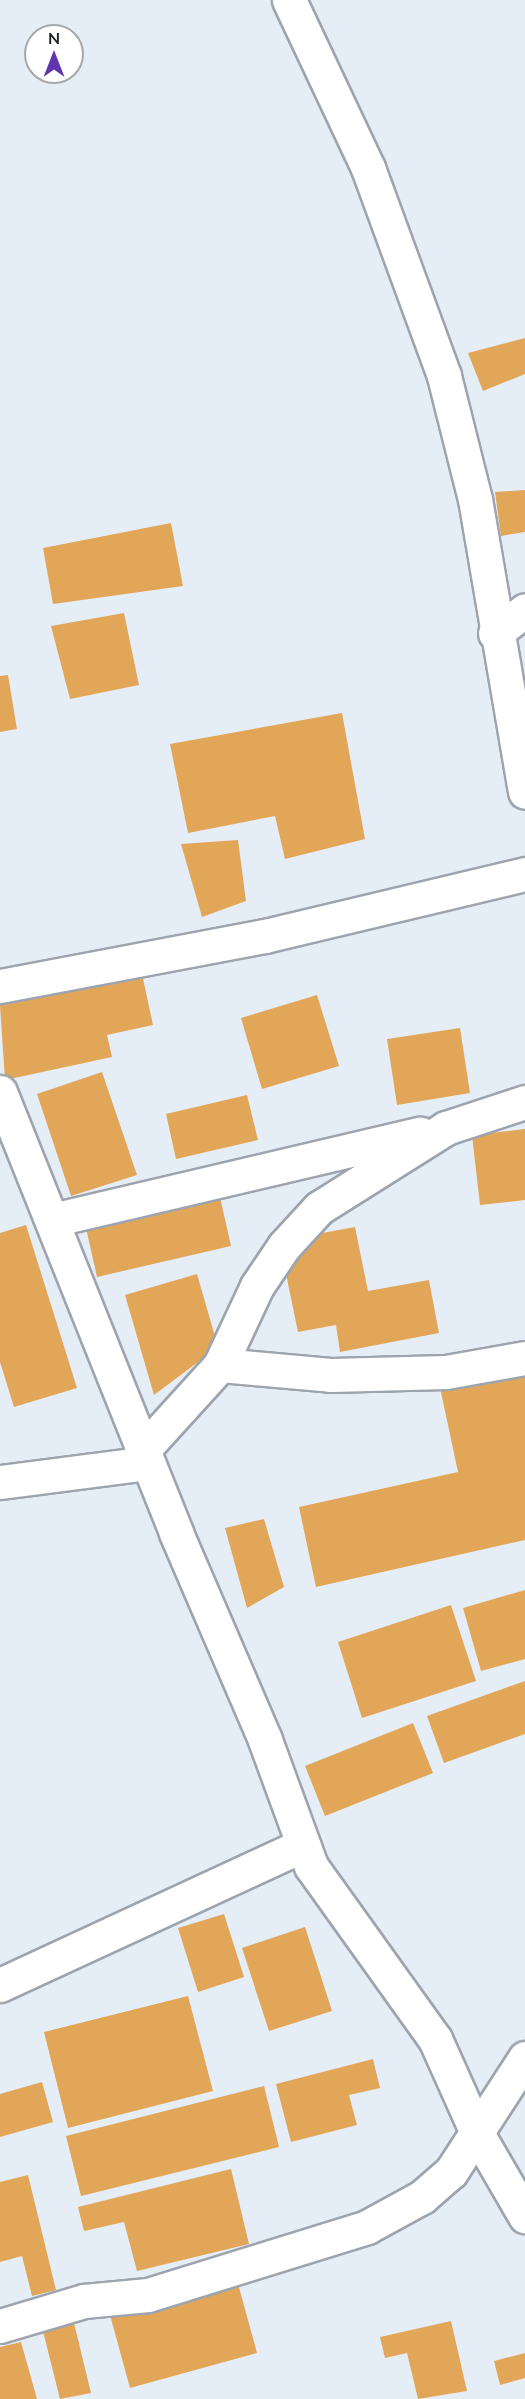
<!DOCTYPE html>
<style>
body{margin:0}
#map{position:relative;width:525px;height:2399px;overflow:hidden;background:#e5edf6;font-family:Mulish,sans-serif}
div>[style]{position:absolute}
.building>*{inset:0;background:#e2a659}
.roads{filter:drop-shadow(2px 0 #9da4ad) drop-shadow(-2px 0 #9da4ad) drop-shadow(0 2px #9da4ad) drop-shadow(0 -2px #9da4ad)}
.street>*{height:33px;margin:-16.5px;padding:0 16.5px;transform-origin:16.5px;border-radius:16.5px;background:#fff}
span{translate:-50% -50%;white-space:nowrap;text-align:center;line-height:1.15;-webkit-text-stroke:4.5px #fff;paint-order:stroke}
.north{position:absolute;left:24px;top:24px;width:60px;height:60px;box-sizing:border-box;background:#fff;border:2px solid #a5a7a8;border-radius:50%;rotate:0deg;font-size:16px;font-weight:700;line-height:24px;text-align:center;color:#1f2225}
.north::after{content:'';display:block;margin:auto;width:21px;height:27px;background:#6035ad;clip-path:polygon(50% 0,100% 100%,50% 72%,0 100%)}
</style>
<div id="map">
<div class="building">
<div style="clip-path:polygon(525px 338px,525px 374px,483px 391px,468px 353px)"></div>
<div style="clip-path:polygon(525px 490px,525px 532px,501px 536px,495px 492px)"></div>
<div style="clip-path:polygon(171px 523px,183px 586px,53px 604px,43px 548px)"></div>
<div style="clip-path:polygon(124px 613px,139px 685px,70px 699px,51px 626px)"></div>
<div style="clip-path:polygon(8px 675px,17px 729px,0 732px,0 676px)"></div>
<div style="clip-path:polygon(342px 713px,365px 839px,285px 859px,275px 816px,188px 833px,170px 744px)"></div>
<div style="clip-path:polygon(238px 840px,246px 901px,202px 917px,181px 844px)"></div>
<div style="clip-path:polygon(142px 974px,153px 1025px,107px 1035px,112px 1057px,5px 1080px,0 1005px)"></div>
<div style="clip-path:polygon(317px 995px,339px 1066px,262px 1089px,241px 1018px)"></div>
<div style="clip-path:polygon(460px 1028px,470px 1093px,397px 1105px,387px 1039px)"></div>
<div style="clip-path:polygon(102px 1072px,137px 1175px,71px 1196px,37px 1094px)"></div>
<div style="clip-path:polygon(247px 1095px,258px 1140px,176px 1159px,166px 1114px)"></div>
<div style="clip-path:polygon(525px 1129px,525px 1200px,480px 1205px,472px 1135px)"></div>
<div style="clip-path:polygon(220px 1197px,231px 1246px,97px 1277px,86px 1228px)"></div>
<div style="clip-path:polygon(26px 1225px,77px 1388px,14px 1407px,0 1362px,0 1233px)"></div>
<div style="clip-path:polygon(355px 1227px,368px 1291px,429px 1280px,439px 1333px,340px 1352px,336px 1325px,298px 1332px,284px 1264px,306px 1236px)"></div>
<div style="clip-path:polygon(197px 1274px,218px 1347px,154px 1395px,125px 1295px)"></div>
<div style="clip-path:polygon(525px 1373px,525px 1540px,316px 1587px,299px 1507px,458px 1472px,439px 1383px)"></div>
<div style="clip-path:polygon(264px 1519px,284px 1587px,247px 1608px,225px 1528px)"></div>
<div style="clip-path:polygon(525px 1590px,525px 1659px,481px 1671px,463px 1608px)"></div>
<div style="clip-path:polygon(451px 1605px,476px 1681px,362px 1718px,338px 1642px)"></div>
<div style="clip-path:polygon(525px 1681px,525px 1734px,444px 1763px,427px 1716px)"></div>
<div style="clip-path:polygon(413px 1723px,433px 1773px,325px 1816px,305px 1766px)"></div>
<div style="clip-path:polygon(224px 1914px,244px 1977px,198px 1992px,178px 1928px)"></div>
<div style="clip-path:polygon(305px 1927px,332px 2011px,269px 2031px,242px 1948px)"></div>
<div style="clip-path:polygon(188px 1996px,213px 2091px,68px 2128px,44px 2032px)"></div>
<div style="clip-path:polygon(373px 2059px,380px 2088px,349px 2095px,357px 2125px,291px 2142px,276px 2084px)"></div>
<div style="clip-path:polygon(42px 2082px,53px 2122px,0 2137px,0 2094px)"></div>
<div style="clip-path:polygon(264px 2086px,279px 2147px,81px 2196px,66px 2136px)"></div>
<div style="clip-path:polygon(231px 2169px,249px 2244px,137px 2271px,124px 2222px,84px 2231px,78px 2207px)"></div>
<div style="clip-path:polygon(28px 2175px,56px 2290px,32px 2296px,22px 2256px,0 2262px,0 2182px)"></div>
<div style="clip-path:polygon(237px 2280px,257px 2353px,130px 2388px,110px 2315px)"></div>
<div style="clip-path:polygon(451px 2321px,467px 2391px,418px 2399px,407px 2353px,385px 2358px,380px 2337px)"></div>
<div style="clip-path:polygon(74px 2323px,91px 2393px,60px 2399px,43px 2331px)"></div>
<div style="clip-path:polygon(21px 2342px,37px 2399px,0 2399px,0 2347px)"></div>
<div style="clip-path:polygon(525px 2353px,525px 2378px,500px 2385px,494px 2361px)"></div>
</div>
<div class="roads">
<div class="street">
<div style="left:289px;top:0;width:186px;rotate:64.8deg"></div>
<div style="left:368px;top:168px;width:221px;rotate:69.9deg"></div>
<div style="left:444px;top:376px;width:127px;rotate:75.9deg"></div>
<div style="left:475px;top:499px;width:297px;rotate:80.3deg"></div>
<div style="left:495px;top:633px;width:38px;rotate:-37deg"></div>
<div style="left:0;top:986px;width:270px;rotate:-10.7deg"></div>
<div style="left:265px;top:936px;width:267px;rotate:-13.4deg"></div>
<div style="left:0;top:1092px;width:475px;rotate:68.2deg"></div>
<div style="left:176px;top:1533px;width:225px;rotate:66.7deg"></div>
<div style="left:265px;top:1740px;width:134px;rotate:69.9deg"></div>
<div style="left:311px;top:1866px;width:213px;rotate:54.4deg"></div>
<div style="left:435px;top:2039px;width:105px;rotate:65.9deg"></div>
<div style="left:478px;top:2135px;width:94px;rotate:59.9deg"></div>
<div style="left:52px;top:1220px;width:378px;rotate:-13.2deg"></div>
<div style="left:220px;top:1365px;width:111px;rotate:5.1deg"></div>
<div style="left:331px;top:1375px;width:115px;rotate:-1.5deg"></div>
<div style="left:446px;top:1372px;width:80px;rotate:-10deg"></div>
<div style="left:143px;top:1450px;width:115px;rotate:-47.8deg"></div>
<div style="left:220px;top:1365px;width:87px;rotate:-64.9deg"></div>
<div style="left:257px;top:1286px;width:48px;rotate:-56deg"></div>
<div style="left:284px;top:1246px;width:52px;rotate:-47.4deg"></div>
<div style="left:319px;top:1208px;width:150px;rotate:-32.2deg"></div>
<div style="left:446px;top:1128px;width:83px;rotate:-18.2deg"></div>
<div style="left:0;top:1482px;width:149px;rotate:-7.3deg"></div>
<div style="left:0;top:1985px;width:334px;rotate:-24.8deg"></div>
<div style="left:0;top:2326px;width:88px;rotate:-16.6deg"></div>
<div style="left:84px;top:2301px;width:64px;rotate:-5.4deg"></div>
<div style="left:148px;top:2295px;width:229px;rotate:-17.2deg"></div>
<div style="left:367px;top:2227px;width:63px;rotate:-28.6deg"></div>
<div style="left:422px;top:2197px;width:38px;rotate:-41deg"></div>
<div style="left:451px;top:2172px;width:136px;rotate:-57deg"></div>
</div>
</div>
<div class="north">N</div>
</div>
